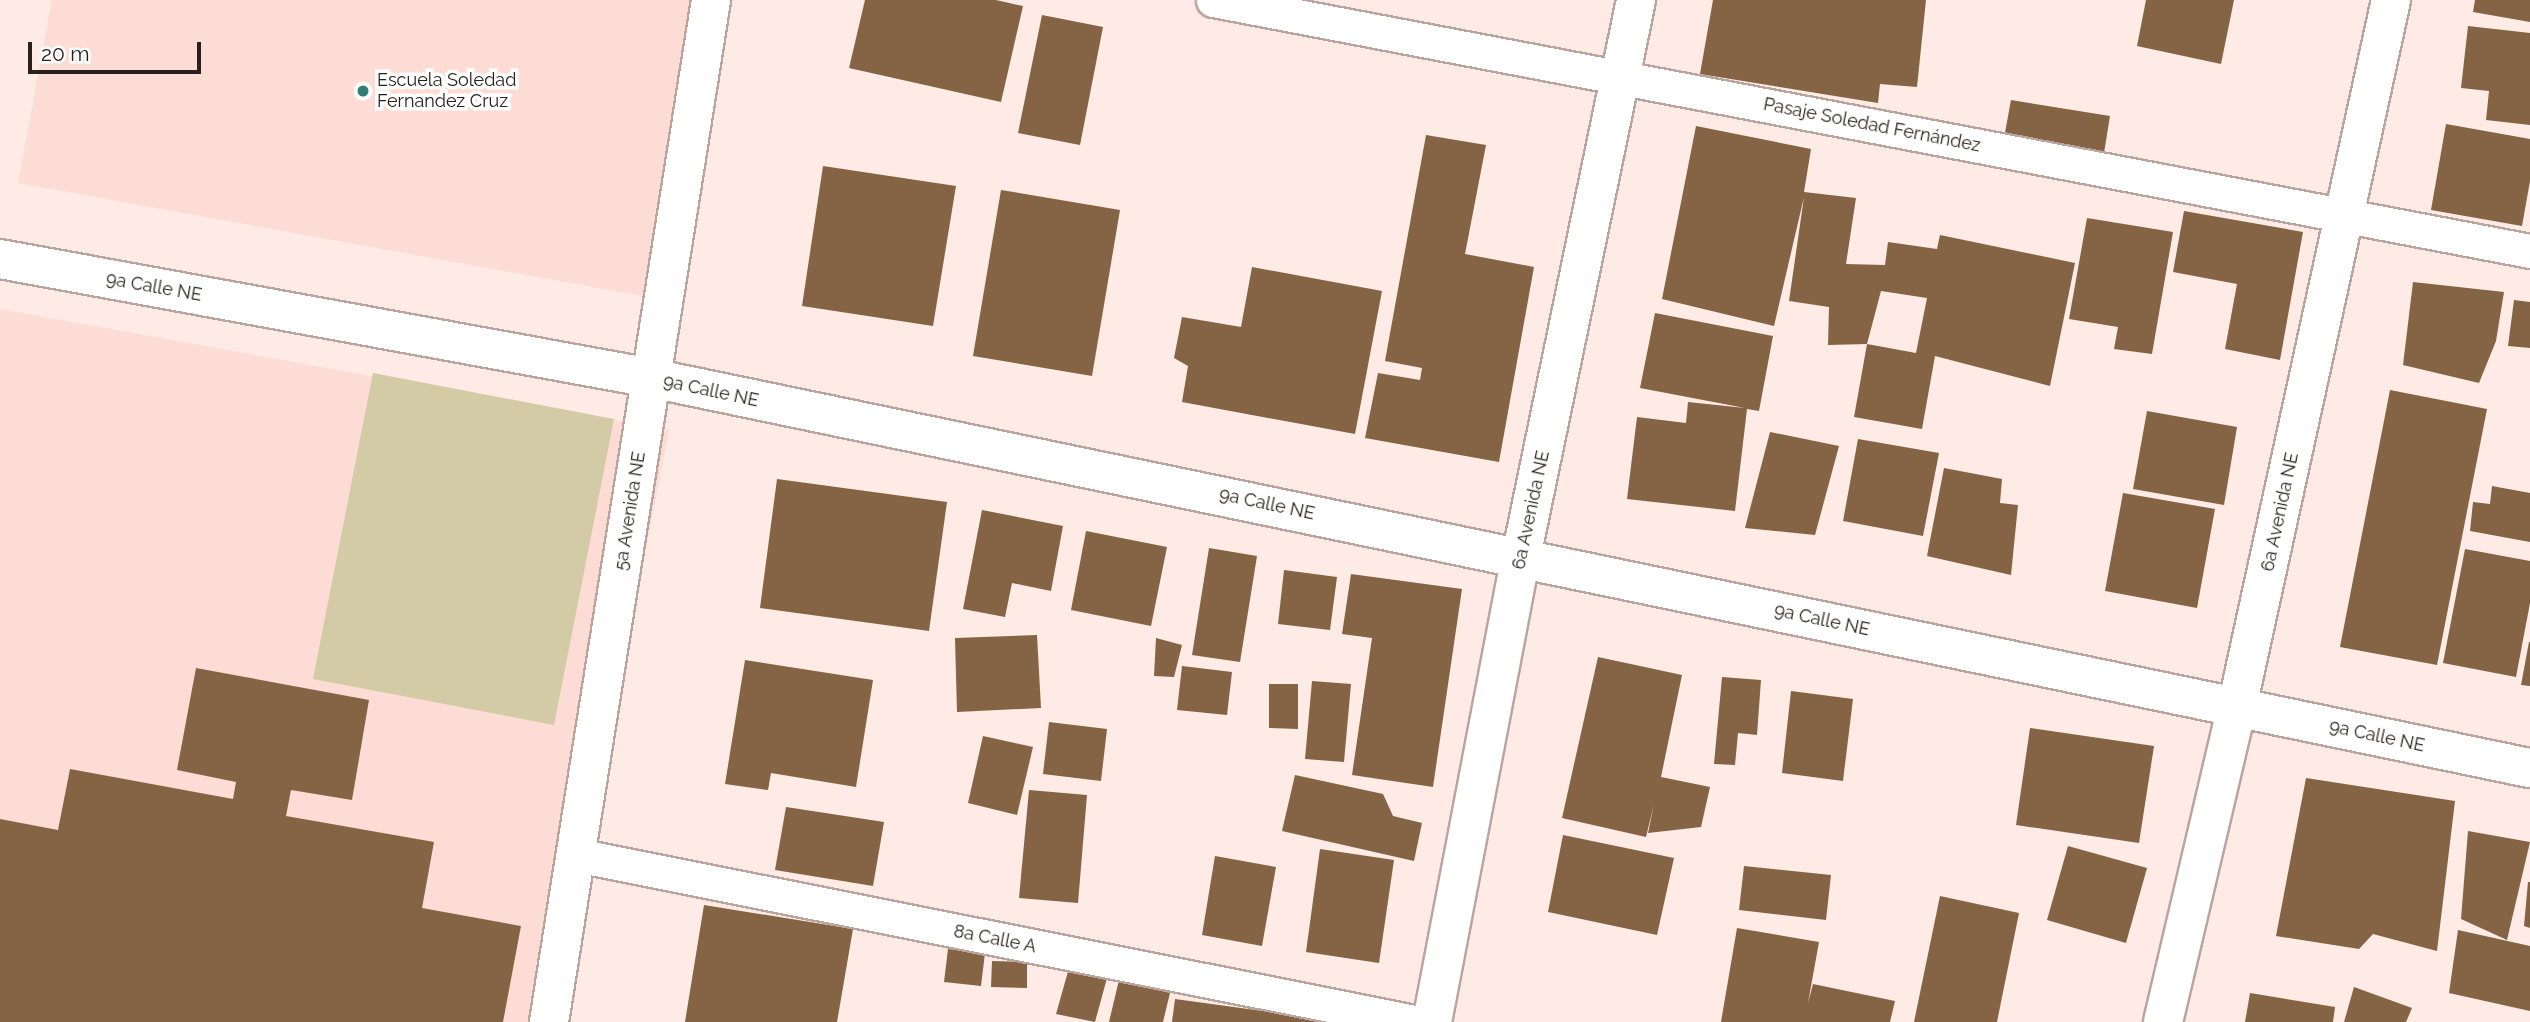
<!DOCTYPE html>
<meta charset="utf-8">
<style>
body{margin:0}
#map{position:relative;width:2530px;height:1022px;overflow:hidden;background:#feebe6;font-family:Raleway,sans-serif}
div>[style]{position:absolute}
.built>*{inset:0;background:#fcdcd4}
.green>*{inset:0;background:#d3cba6}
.building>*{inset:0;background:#846444}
.roads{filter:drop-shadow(2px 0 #baa49e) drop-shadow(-2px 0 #baa49e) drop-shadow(0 2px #baa49e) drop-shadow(0 -2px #baa49e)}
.service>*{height:33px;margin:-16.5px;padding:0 16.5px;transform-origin:16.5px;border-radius:16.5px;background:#fff}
.minor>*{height:38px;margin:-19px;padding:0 19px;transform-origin:19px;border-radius:19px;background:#fff}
.dots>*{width:19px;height:19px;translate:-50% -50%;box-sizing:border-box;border:4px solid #fff;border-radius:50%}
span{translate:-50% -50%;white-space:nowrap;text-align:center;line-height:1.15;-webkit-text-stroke:7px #fff;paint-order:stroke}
.poi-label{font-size:18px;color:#29201e}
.left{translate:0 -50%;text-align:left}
.street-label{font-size:18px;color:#29201e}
.scale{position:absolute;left:28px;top:42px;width:173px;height:32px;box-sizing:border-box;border:4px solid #29201e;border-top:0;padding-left:9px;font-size:21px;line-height:24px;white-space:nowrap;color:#29201e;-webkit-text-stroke:5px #fff;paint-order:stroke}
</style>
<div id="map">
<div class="built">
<div style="clip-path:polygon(52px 0,708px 0,654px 298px,18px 183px)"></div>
<div style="clip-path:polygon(0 309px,669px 430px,555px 1022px,0 1022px)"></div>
</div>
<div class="green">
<div style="clip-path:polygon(373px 373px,614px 419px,554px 725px,313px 679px)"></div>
</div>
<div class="building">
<div style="clip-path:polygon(865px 0,996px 0,1023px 6px,1001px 102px,849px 68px)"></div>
<div style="clip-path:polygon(1713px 0,1926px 0,1917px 87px,1880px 84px,1878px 103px,1700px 74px)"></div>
<div style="clip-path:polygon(2146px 0,2234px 0,2221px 64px,2137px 46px)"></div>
<div style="clip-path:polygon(2475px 0,2530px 0,2530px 22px,2473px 12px)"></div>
<div style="clip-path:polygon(1042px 15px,1103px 27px,1080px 145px,1018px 133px)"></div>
<div style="clip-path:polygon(2468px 26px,2530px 33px,2530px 125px,2486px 120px,2489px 91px,2461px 88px)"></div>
<div style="clip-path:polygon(2011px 100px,2110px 116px,2104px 153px,2004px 138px)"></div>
<div style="clip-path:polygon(2446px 124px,2530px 139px,2530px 181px,2522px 226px,2431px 210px)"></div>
<div style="clip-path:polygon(1696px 126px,1811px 149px,1804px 192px,1856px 198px,1846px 264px,1885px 265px,1888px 242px,1937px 249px,1940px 235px,2075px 263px,2050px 386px,1935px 356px,1922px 429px,1854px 417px,1867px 344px,1916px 353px,1927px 298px,1881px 291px,1867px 344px,1828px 345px,1829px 307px,1789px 301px,1804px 197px,1774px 326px,1662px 299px)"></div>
<div style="clip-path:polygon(1426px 135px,1486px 145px,1465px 254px,1534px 267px,1499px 462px,1365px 438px,1378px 373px,1420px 380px,1422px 368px,1385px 361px)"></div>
<div style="clip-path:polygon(823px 166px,956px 186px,933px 326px,802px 306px)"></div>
<div style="clip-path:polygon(1001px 190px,1120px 210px,1092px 376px,973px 356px)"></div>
<div style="clip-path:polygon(2184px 211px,2303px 232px,2280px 360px,2225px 349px,2237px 284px,2173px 272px)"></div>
<div style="clip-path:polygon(2087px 218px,2173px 232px,2152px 354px,2114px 349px,2118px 327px,2069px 319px)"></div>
<div style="clip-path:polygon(1252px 267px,1382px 291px,1355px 434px,1182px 402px,1188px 366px,1174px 358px,1182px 317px,1241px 327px)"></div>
<div style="clip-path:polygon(2413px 282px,2504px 292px,2496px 341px,2479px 383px,2403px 365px)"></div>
<div style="clip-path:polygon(2514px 300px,2530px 302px,2530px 348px,2508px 346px)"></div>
<div style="clip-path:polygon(1655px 313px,1773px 336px,1759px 411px,1747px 409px,1735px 511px,1627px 499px,1637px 417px,1686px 423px,1688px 402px,1745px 408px,1640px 388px)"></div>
<div style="clip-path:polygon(2390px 390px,2487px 409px,2437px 665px,2340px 647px)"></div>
<div style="clip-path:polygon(2147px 411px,2237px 427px,2224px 505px,2133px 489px)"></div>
<div style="clip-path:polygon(1770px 432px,1839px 446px,1815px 535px,1745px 528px)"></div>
<div style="clip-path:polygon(1858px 439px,1939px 453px,1923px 536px,1843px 521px)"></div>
<div style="clip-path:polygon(1944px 468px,2002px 479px,2000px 503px,2018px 505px,2011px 575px,1927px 556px)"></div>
<div style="clip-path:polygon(777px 479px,947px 502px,929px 631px,760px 608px)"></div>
<div style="clip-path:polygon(2492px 486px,2530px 493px,2530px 542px,2470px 531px,2473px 502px,2490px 504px)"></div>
<div style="clip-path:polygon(2123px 493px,2215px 509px,2197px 608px,2105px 591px)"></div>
<div style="clip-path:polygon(982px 510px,1063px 526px,1051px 591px,1012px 583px,1005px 617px,963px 609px)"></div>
<div style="clip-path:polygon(1086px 531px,1167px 547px,1151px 626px,1071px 610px)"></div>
<div style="clip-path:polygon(1209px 548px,1257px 556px,1240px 662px,1192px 655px)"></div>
<div style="clip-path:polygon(2465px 549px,2530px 561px,2530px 603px,2516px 677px,2443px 663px)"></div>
<div style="clip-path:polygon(1284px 570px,1337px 577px,1330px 630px,1278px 624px)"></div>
<div style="clip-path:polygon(1351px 574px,1462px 589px,1433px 787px,1352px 775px,1372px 638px,1342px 634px)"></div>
<div style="clip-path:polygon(1037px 635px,1041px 708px,957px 712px,955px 638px)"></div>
<div style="clip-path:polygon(1156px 638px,1182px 645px,1174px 677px,1154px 676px)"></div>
<div style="clip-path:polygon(2529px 642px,2530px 642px,2530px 686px,2521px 685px)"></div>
<div style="clip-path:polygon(1598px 657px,1682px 675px,1661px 777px,1710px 787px,1701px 827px,1648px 833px,1654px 804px,1646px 837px,1562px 818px)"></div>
<div style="clip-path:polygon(745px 660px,873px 680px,856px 787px,771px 773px,768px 790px,725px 784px)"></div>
<div style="clip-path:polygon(1182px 666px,1232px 672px,1227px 715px,1177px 710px)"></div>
<div style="clip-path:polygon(196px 668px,369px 700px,352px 800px,291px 790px,286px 816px,434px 842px,422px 908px,521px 926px,503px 1022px,0 1022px,0 819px,58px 830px,70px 769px,233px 799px,236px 782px,177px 770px)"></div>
<div style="clip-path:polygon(1722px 677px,1761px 680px,1757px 735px,1738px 733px,1735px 765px,1714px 764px)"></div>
<div style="clip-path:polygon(1312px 681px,1351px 684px,1344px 762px,1305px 759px)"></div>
<div style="clip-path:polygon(1269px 684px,1298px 684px,1298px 729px,1269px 728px)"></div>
<div style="clip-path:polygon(1791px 691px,1853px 699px,1843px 781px,1782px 773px)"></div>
<div style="clip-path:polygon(1049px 722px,1107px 729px,1101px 781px,1043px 774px)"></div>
<div style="clip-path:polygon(2030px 728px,2154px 746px,2139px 843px,2016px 825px)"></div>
<div style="clip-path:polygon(983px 736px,1033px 747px,1017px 815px,968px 803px)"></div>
<div style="clip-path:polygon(1295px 775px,1383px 794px,1393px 816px,1422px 823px,1414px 861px,1282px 831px)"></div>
<div style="clip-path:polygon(2306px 778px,2455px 801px,2437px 951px,2373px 934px,2359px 949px,2276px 936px)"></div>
<div style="clip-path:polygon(1029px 790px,1087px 795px,1078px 903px,1019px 898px)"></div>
<div style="clip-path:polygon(786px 807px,884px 822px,873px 886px,775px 870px)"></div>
<div style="clip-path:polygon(2468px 831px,2530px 842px,2507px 940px,2461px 919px)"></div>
<div style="clip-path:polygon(1563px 835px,1674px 858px,1657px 935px,1548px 912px)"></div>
<div style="clip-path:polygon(2068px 846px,2147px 868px,2126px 943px,2047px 920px)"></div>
<div style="clip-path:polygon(1320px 849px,1394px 860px,1379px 963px,1306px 952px)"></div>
<div style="clip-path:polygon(1215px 856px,1276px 867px,1262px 946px,1202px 935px)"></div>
<div style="clip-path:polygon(1744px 866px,1831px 875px,1826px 920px,1739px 910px)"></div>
<div style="clip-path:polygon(2528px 882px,2530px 882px,2530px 928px,2524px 926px)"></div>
<div style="clip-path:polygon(1940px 896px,2019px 913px,1997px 1022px,1914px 1022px)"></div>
<div style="clip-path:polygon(704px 905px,853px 929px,837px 1022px,685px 1022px)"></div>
<div style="clip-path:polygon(1737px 928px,1819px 942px,1808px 1003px,1813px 984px,1895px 1001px,1890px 1022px,1721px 1022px)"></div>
<div style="clip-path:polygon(2458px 930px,2530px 946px,2530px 1011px,2449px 993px)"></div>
<div style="clip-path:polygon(948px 949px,985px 953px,981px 986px,944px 982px)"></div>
<div style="clip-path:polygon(992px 961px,1027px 962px,1027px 988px,991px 987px)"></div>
<div style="clip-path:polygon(1069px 968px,1107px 978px,1095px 1022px,1056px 1014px)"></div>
<div style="clip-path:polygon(1119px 980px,1170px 993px,1163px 1022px,1109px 1022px)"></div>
<div style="clip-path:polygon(2354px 987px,2412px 1008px,2406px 1022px,2344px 1022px)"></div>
<div style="clip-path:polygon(2250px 993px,2335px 1007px,2333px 1022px,2245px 1022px)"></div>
<div style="clip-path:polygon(1175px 999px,1328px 1020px,1328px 1022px,1172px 1022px)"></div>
</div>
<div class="roads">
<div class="service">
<div style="left:1213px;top:0;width:1341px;rotate:10.79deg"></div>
<div style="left:576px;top:855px;width:855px;rotate:11.26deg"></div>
</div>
<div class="minor">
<div style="left:0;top:259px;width:662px;rotate:10.36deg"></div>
<div style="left:651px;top:378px;width:1919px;rotate:11.73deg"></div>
<div style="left:549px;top:1022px;width:1035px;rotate:-80.99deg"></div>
<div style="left:1432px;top:1022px;width:473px;rotate:-79.2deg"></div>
<div style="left:1521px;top:557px;width:569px;rotate:-78.33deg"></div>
<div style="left:2163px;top:1022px;width:324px;rotate:-76.8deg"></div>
<div style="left:2237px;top:707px;width:724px;rotate:-77.71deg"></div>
</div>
</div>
<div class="dots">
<div style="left:363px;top:91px;background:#347c78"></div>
</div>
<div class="poi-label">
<span class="left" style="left:377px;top:91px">Escuela Soledad<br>Fernandez Cruz</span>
</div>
<div class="street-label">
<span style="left:1872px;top:125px;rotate:11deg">Pasaje Soledad Fernández</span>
<span style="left:154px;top:287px;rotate:10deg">9a Calle NE</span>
<span style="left:711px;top:391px;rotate:12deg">9a Calle NE</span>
<span style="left:1267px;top:504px;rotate:12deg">9a Calle NE</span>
<span style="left:1531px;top:510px;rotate:-78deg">6a Avenida NE</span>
<span style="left:630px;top:511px;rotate:-81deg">5a Avenida NE</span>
<span style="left:2280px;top:512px;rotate:-78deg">6a Avenida NE</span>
<span style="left:1822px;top:620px;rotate:12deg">9a Calle NE</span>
<span style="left:2377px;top:736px;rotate:12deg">9a Calle NE</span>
<span style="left:995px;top:939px;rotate:11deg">8a Calle A</span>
</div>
<div class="scale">20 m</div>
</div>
